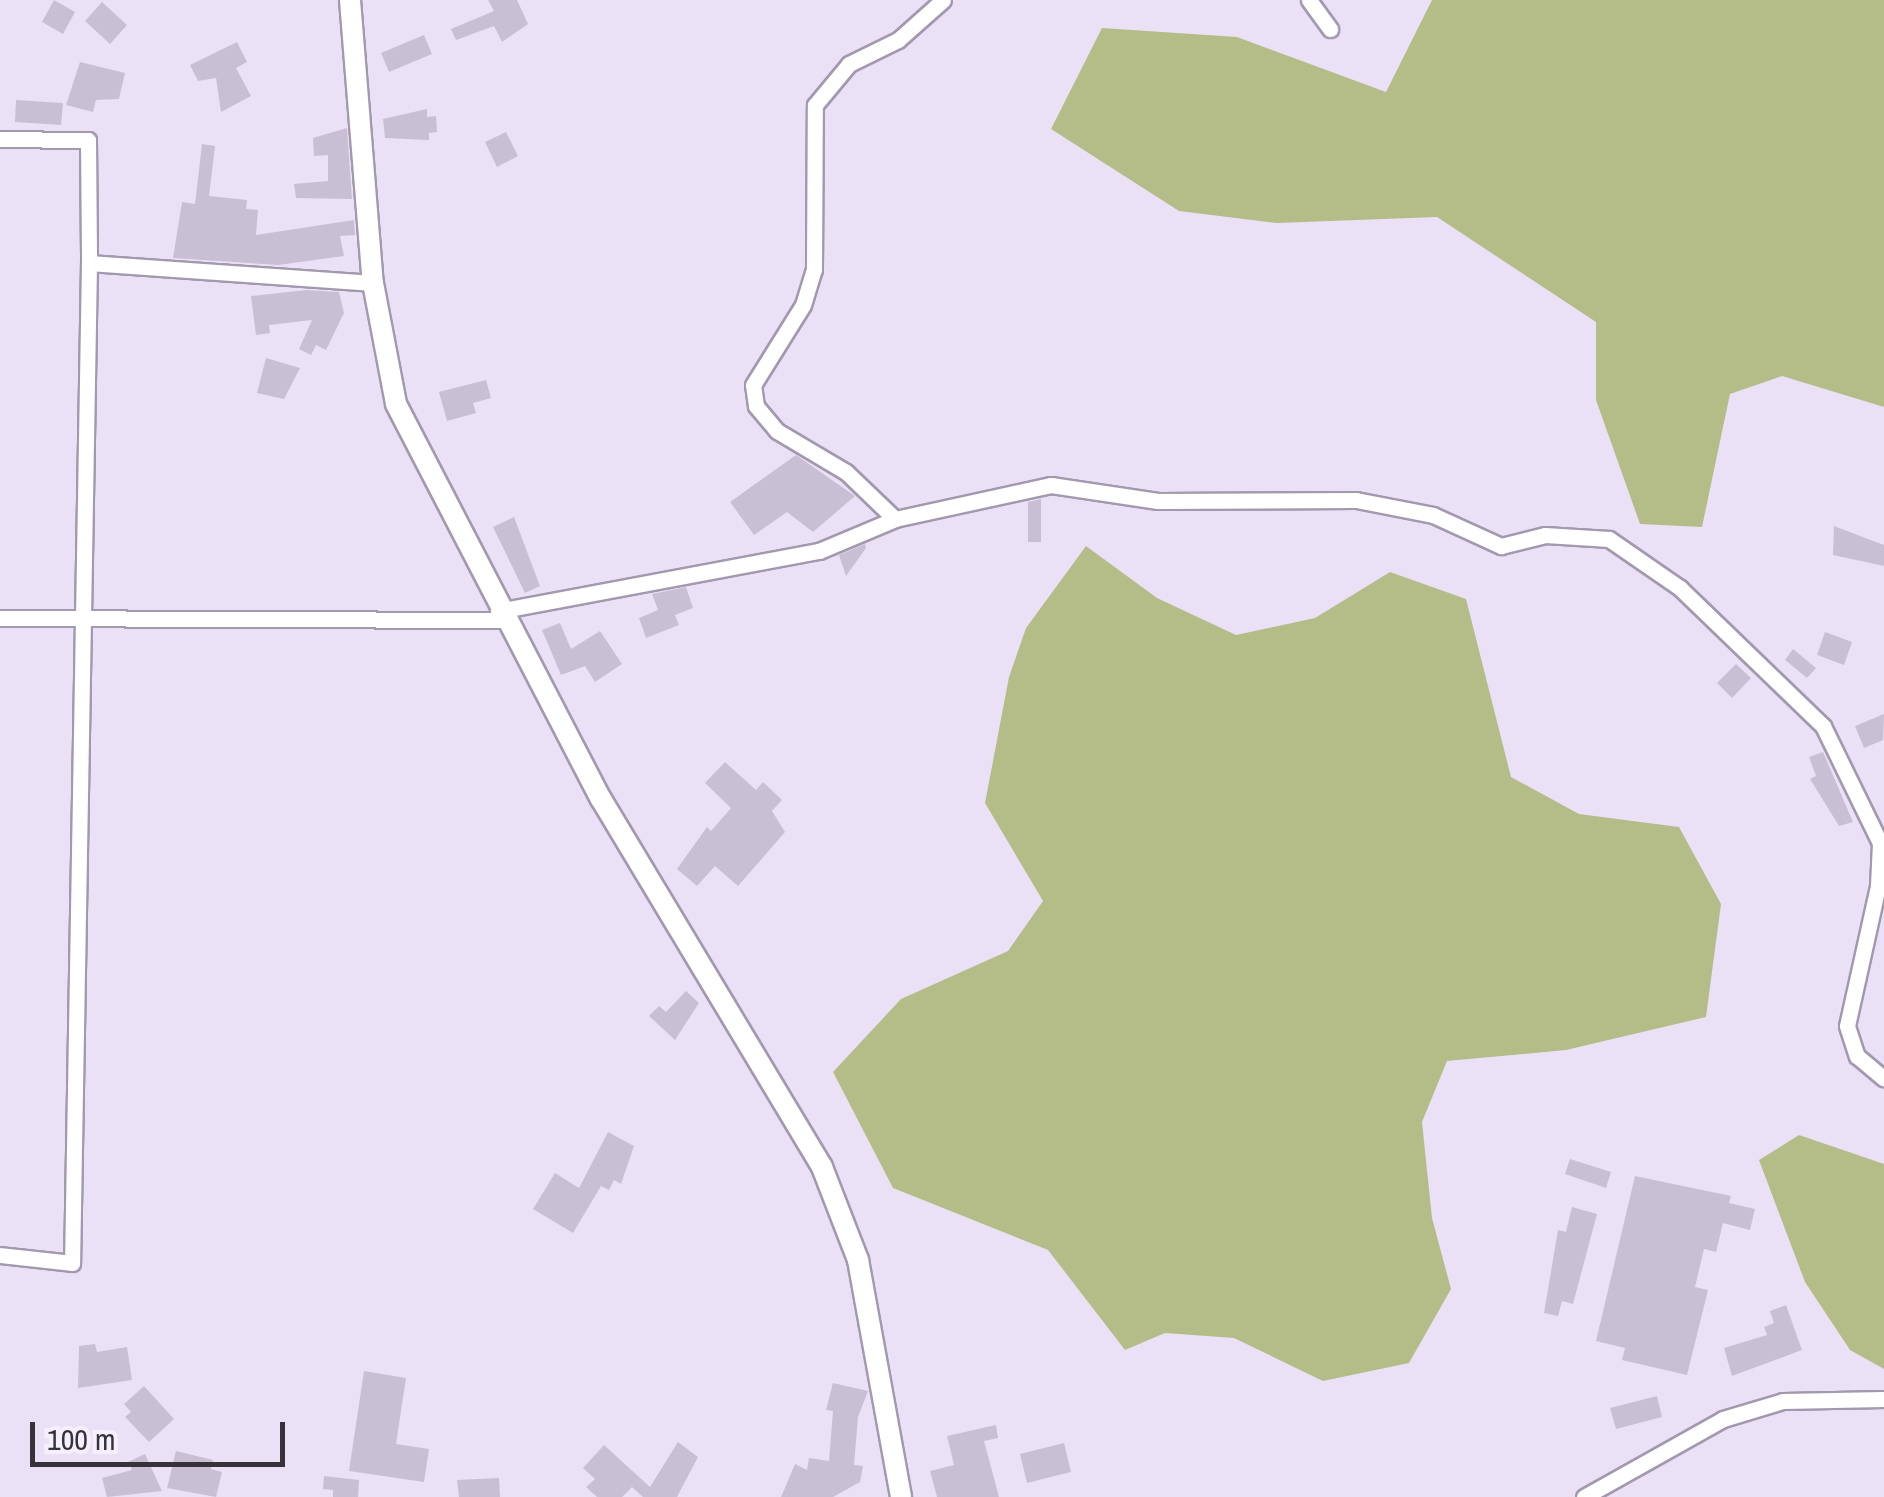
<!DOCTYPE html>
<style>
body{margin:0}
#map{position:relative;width:1884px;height:1497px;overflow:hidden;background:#ebe1f7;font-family:"Archivo Narrow",sans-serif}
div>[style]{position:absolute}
.forest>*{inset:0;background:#b4bd88}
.building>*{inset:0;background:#c9bfd4}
.roads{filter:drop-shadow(2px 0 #a399ae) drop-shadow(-2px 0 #a399ae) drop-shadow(0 2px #a399ae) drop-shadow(0 -2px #a399ae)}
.minor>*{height:15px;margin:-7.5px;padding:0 7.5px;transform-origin:7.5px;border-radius:7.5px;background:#fff}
.tertiary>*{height:20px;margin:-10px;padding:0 10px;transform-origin:10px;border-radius:10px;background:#fff}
span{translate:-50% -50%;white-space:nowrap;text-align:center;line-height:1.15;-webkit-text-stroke:8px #f6f0fe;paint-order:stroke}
.scale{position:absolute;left:30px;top:1422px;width:255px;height:45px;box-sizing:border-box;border:5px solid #35323a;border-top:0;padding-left:12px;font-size:30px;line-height:35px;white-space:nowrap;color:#35323a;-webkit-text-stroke:8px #f6f0fe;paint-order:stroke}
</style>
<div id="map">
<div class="forest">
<div style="clip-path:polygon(1432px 0,1884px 0,1884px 407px,1782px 376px,1730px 394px,1702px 527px,1640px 524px,1596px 400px,1596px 322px,1437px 217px,1277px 223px,1179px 211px,1051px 129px,1102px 28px,1237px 37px,1386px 92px)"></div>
<div style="clip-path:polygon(1086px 546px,1157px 598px,1236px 635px,1315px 618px,1390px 572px,1466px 599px,1511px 777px,1579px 814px,1679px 827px,1721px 904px,1706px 1017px,1566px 1050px,1447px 1061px,1422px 1122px,1432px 1218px,1451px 1289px,1409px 1363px,1323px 1381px,1234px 1338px,1165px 1333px,1125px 1350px,1048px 1250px,893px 1188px,833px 1072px,901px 999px,1008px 951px,1043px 901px,985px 803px,1009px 677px,1026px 628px)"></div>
<div style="clip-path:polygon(1799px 1135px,1884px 1164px,1884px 1369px,1850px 1350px,1805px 1282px,1759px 1160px)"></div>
</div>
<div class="building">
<div style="clip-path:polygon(54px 0,75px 12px,63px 34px,42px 22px)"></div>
<div style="clip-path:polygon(488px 0,517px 0,528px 24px,502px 42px,494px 26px,456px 40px,451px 29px,494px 11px)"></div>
<div style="clip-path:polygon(102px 2px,127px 25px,110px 44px,85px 21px)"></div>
<div style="clip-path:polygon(424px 35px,432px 54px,389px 72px,381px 53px)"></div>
<div style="clip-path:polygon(237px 42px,247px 62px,236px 68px,251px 96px,221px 112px,216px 78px,198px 81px,190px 65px)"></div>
<div style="clip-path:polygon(80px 62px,125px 73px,119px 99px,96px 100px,93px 112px,66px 105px)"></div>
<div style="clip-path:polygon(16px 100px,63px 103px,61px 125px,15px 122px)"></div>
<div style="clip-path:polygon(427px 109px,427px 117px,436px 116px,437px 132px,429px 133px,429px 140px,385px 138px,383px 119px)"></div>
<div style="clip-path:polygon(347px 128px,352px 199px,296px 198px,294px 184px,328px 181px,328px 155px,314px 156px,313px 138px)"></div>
<div style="clip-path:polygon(506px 132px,518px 156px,497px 167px,485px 142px)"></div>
<div style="clip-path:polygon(202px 144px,215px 146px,209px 196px,247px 200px,246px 209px,258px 210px,256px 235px,354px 220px,355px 235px,340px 236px,344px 256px,278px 265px,173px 258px,182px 202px,195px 204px)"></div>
<div style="clip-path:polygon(306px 290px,339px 292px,344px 313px,326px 350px,316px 345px,311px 355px,299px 349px,312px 320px,269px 325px,270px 333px,256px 335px,251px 296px)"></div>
<div style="clip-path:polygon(266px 358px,300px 368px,284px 399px,257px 393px)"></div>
<div style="clip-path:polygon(486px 380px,491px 398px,473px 403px,476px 413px,447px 421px,439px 392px)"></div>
<div style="clip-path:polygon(796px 455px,855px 496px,813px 532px,787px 512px,754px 535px,730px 502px)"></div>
<div style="clip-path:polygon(1041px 499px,1041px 542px,1028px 542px,1028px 502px)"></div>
<div style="clip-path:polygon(514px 517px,540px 586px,525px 593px,493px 527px)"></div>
<div style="clip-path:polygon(1834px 526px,1884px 545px,1884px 566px,1833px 555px)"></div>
<div style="clip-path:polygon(865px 544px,866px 548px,846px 576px,839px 555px)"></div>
<div style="clip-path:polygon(686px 587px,693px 608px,675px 615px,679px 625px,646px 638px,639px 618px,658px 610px,652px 594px)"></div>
<div style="clip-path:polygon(560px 623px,571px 649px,600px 631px,622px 664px,595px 682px,585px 666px,561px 675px,542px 630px)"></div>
<div style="clip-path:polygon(1825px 632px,1852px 642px,1844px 665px,1817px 655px)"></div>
<div style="clip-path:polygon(1793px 649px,1816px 668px,1807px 678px,1785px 660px)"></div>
<div style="clip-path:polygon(1736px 664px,1751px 678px,1732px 698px,1717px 683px)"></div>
<div style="clip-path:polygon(1884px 714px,1883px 740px,1864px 748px,1855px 726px)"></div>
<div style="clip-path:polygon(1823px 752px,1853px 822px,1839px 826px,1810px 779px,1816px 776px,1809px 757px)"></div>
<div style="clip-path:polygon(725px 762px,756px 790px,763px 782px,782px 800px,772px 811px,785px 832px,738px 886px,715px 866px,697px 886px,677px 869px,707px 827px,711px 831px,731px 808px,705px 783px)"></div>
<div style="clip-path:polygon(686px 991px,699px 1003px,675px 1040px,649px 1016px,659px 1006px,666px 1012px)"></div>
<div style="clip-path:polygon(608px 1132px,634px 1146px,621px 1184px,614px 1180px,609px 1190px,601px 1186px,573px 1233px,533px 1209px,555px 1173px,579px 1188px)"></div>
<div style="clip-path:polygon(1570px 1159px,1611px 1172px,1606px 1188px,1565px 1174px)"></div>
<div style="clip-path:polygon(1635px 1176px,1731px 1196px,1729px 1203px,1755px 1209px,1750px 1230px,1723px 1223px,1716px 1252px,1704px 1249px,1695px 1287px,1708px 1290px,1687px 1375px,1622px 1360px,1625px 1348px,1596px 1341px)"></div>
<div style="clip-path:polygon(1572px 1207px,1597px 1214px,1573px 1304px,1562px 1301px,1558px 1316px,1544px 1313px,1558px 1230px,1566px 1232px)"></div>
<div style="clip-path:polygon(1786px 1305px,1802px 1350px,1732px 1376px,1724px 1348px,1767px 1335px,1764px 1327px,1774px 1323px,1770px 1311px)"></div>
<div style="clip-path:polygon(95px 1344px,97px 1352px,127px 1347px,132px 1380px,78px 1388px,79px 1346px)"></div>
<div style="clip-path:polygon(364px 1371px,406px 1378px,396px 1444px,429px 1449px,424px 1482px,349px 1471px)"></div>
<div style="clip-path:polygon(833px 1383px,868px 1391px,858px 1417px,854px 1465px,863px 1466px,860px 1482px,833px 1497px,781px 1497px,795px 1464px,807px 1470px,809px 1458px,829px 1461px,833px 1411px,826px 1410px)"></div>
<div style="clip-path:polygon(144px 1386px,174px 1419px,149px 1442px,125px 1417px,131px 1412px,124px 1404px)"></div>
<div style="clip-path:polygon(1657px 1396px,1662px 1417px,1616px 1429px,1610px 1408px)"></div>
<div style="clip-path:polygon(996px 1425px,998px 1438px,984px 1441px,999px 1497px,937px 1497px,930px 1471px,954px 1465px,947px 1436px)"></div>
<div style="clip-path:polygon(678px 1442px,698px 1457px,677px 1497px,643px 1497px,632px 1487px,622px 1497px,597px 1497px,586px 1487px,595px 1479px,583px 1468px,604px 1445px,650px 1487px)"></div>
<div style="clip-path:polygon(1064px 1443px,1071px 1472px,1027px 1483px,1020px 1454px)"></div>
<div style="clip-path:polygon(176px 1451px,213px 1460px,211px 1469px,222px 1472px,216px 1497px,167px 1488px)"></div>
<div style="clip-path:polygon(145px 1454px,162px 1491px,107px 1497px,102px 1478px,132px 1470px,128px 1462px)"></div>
<div style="clip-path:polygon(324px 1476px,359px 1480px,358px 1497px,333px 1497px,333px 1490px,323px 1489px)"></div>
<div style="clip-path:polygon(499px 1478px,500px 1497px,459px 1497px,457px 1480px)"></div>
</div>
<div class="roads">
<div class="minor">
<div style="left:1309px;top:0;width:36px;rotate:54deg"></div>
<div style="left:0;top:139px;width:88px;rotate:0.7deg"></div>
<div style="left:88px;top:140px;width:123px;rotate:89.5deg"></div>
<div style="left:89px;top:263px;width:1000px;rotate:90.97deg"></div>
<div style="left:72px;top:1263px;width:72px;rotate:-173.7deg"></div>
<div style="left:89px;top:263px;width:285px;rotate:4deg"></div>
<div style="left:895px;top:519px;width:68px;rotate:-136.2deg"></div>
<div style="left:846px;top:472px;width:80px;rotate:-149.3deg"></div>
<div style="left:777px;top:431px;width:33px;rotate:-130deg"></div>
<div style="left:756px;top:406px;width:21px;rotate:-98deg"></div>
<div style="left:753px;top:385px;width:94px;rotate:-58deg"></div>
<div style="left:803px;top:305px;width:37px;rotate:-73deg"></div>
<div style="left:814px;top:270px;width:165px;rotate:-89.7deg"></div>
<div style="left:815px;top:105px;width:53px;rotate:-50.3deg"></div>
<div style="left:849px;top:64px;width:55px;rotate:-26.1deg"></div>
<div style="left:898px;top:40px;width:60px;rotate:-41.6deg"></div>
<div style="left:498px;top:611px;width:327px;rotate:-10.6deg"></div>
<div style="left:819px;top:551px;width:82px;rotate:-22.8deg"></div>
<div style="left:895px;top:519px;width:160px;rotate:-12.3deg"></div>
<div style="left:1051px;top:485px;width:108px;rotate:8.5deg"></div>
<div style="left:1158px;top:501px;width:198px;rotate:-0.3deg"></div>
<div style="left:1356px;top:500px;width:78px;rotate:11deg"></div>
<div style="left:1433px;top:515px;width:75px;rotate:24.5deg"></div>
<div style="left:1501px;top:546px;width:45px;rotate:-14deg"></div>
<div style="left:1545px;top:535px;width:64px;rotate:3.6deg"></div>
<div style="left:1609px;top:539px;width:86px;rotate:34.6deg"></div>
<div style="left:1680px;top:588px;width:199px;rotate:44deg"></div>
<div style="left:1823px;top:726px;width:130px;rotate:64deg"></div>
<div style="left:1880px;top:843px;width:43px;rotate:92.7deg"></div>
<div style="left:1878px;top:886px;width:143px;rotate:102.5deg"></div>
<div style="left:1847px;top:1026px;width:32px;rotate:72deg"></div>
<div style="left:1857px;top:1056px;width:35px;rotate:40deg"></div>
<div style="left:0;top:618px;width:504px;rotate:0.23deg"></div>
<div style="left:1584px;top:1497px;width:159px;rotate:-29.3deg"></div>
<div style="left:1723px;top:1419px;width:63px;rotate:-16.7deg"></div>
<div style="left:1783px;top:1401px;width:101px;rotate:-1.1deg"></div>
</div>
<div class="tertiary">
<div style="left:350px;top:0;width:284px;rotate:85.4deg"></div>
<div style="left:373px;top:283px;width:123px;rotate:79.2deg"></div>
<div style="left:396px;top:404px;width:445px;rotate:62.6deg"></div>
<div style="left:601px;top:799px;width:429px;rotate:59deg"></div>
<div style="left:822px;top:1167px;width:100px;rotate:68.8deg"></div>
<div style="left:858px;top:1260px;width:241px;rotate:79.7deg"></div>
</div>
</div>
<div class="scale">100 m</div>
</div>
